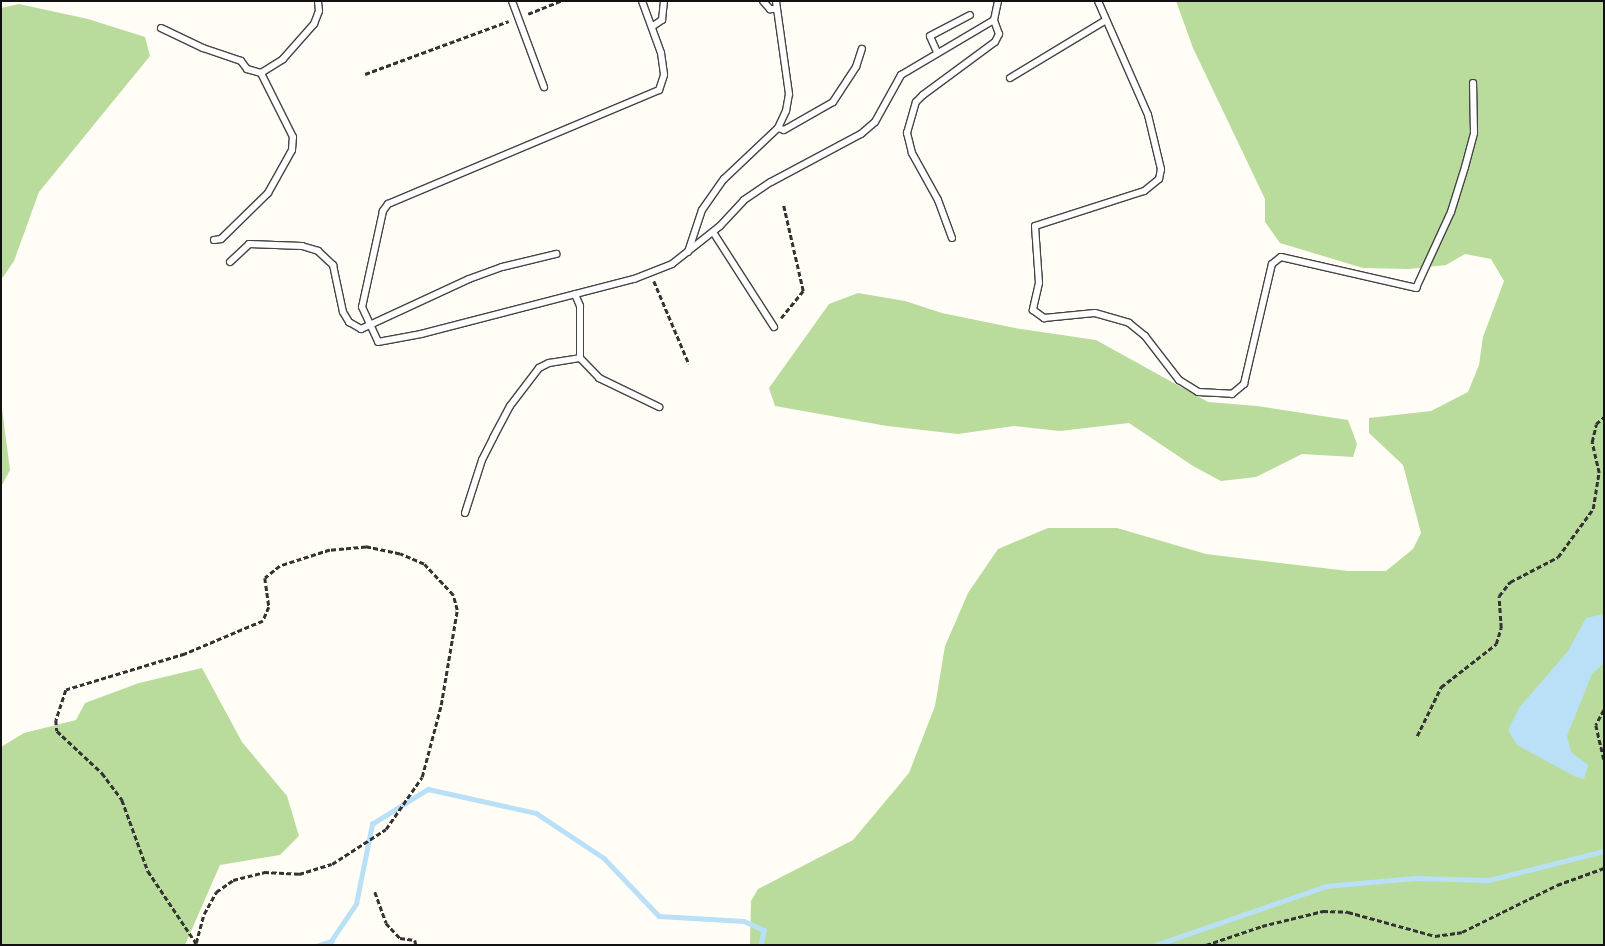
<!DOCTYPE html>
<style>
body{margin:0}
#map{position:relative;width:1605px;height:946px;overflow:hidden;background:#fffdf5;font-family:"Playfair Display",serif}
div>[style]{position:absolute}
.forest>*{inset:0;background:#b9dc9c}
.water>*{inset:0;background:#b9e0f7}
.stream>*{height:4.5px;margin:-2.25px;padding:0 2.25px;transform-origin:2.25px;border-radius:2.25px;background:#b9e0f7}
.path>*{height:2.5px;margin-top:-1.25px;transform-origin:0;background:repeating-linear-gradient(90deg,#333 0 5px,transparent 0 7.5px)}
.roads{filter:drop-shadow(1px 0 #444) drop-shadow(-1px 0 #444) drop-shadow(0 1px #444) drop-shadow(0 -1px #444)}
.service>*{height:6px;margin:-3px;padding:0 3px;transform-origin:3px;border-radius:3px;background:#fff}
span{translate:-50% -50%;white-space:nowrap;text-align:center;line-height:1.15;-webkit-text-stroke:5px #fff;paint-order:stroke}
.frame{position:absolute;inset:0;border:2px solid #111;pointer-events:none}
</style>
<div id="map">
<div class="forest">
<div style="clip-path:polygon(1176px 1px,1604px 1px,1604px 945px,750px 945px,751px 901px,758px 889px,853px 840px,909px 773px,935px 706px,945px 646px,968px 593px,998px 549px,1048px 528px,1117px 528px,1206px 554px,1348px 571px,1386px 571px,1413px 549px,1421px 533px,1403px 465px,1369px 433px,1369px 418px,1431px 411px,1468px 392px,1479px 365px,1483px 337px,1504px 281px,1491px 259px,1465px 254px,1446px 265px,1409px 269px,1363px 268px,1280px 243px,1265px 222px,1265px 199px,1193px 48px)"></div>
<div style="clip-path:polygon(19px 4px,88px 19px,145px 37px,150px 56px,39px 192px,14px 261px,1px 280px,1px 8px)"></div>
<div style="clip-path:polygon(858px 293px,905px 301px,942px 313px,1015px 328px,1096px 340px,1208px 402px,1257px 406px,1348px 420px,1357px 444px,1353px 457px,1302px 454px,1256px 477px,1221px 481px,1193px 466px,1129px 423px,1060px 431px,1014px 426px,958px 434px,887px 426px,775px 406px,769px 388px,829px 304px)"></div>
<div style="clip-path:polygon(1px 401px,10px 470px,1px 487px)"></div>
<div style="clip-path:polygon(202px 668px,242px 742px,287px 796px,299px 836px,280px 855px,220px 865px,185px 945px,1px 945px,1px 747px,24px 733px,76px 720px,85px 703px,139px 683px)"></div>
</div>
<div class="water">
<div style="clip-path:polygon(1604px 614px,1604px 663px,1592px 674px,1567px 736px,1571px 752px,1588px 765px,1584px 779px,1576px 777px,1517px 745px,1508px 730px,1519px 708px,1568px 651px,1586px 618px)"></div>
</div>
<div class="stream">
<div style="left:319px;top:945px;width:13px;rotate:-18deg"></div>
<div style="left:331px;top:941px;width:45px;rotate:-56deg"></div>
<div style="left:356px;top:904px;width:82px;rotate:-78.7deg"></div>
<div style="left:372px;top:824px;width:66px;rotate:-32deg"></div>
<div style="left:428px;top:789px;width:111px;rotate:12.5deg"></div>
<div style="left:536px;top:813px;width:82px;rotate:33.5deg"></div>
<div style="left:604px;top:858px;width:80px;rotate:46.5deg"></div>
<div style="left:659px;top:916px;width:85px;rotate:3.4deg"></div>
<div style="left:744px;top:921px;width:22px;rotate:24deg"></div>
<div style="left:764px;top:930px;width:15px;rotate:101deg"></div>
<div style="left:1156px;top:945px;width:180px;rotate:-19.1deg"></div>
<div style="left:1326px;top:886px;width:89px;rotate:-5.1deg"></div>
<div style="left:1415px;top:878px;width:74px;rotate:1.5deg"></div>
<div style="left:1489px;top:880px;width:119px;rotate:-14.2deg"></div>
</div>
<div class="path">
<div style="left:528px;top:14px;width:35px;rotate:-22deg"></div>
<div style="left:365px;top:74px;width:153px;rotate:-20.2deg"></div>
<div style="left:654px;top:281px;width:90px;rotate:67.1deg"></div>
<div style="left:781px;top:318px;width:35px;rotate:-51deg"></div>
<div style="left:803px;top:291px;width:89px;rotate:-102.9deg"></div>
<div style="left:1604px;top:710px;width:17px;rotate:118deg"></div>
<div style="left:1596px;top:725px;width:35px;rotate:77deg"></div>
<div style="left:1417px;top:736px;width:55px;rotate:-63.9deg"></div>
<div style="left:1441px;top:687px;width:70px;rotate:-38deg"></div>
<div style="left:1496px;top:644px;width:17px;rotate:-73deg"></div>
<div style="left:1501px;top:628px;width:32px;rotate:-94deg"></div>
<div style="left:1499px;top:596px;width:18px;rotate:-52deg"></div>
<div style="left:1510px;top:582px;width:54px;rotate:-27.5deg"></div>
<div style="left:1558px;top:557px;width:59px;rotate:-53.9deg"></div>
<div style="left:1593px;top:509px;width:36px;rotate:-81deg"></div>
<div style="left:1599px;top:473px;width:32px;rotate:-103deg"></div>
<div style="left:1592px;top:442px;width:18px;rotate:-77deg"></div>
<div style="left:1596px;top:424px;width:11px;rotate:-41deg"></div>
<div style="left:375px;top:892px;width:33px;rotate:70deg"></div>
<div style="left:386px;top:923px;width:21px;rotate:47deg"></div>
<div style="left:400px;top:938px;width:15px;rotate:8deg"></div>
<div style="left:415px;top:940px;width:5px;rotate:79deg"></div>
<div style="left:194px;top:945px;width:3px;rotate:-45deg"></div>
<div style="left:196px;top:943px;width:30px;rotate:-75deg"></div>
<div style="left:204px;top:914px;width:25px;rotate:-61deg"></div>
<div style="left:216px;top:892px;width:21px;rotate:-35deg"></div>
<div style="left:233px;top:880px;width:32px;rotate:-14deg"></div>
<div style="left:264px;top:872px;width:35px;rotate:3deg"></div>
<div style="left:299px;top:874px;width:34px;rotate:-17deg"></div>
<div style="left:332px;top:864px;width:64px;rotate:-32.9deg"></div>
<div style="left:386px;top:829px;width:63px;rotate:-55.3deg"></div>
<div style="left:422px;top:777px;width:74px;rotate:-75.2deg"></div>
<div style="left:441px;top:705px;width:96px;rotate:-80.4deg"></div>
<div style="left:457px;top:610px;width:16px;rotate:-105deg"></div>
<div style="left:453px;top:595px;width:42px;rotate:-133.1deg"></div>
<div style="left:424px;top:564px;width:26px;rotate:-157deg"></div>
<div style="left:400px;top:554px;width:35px;rotate:-168deg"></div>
<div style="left:366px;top:547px;width:36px;rotate:175deg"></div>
<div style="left:330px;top:550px;width:52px;rotate:162.3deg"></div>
<div style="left:280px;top:566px;width:19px;rotate:141deg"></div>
<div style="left:265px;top:578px;width:29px;rotate:82deg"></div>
<div style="left:269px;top:607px;width:15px;rotate:113deg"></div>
<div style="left:263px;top:621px;width:85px;rotate:157.1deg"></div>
<div style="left:185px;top:654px;width:124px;rotate:163.2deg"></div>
<div style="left:66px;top:690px;width:32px;rotate:108deg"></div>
<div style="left:56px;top:720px;width:11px;rotate:85deg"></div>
<div style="left:57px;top:731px;width:62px;rotate:43deg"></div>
<div style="left:102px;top:773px;width:34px;rotate:53deg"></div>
<div style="left:122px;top:800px;width:76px;rotate:69.9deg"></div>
<div style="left:148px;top:871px;width:87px;rotate:56.3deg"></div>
<div style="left:1206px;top:945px;width:59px;rotate:-18.7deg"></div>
<div style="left:1262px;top:926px;width:63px;rotate:-13.8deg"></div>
<div style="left:1323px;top:911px;width:25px;rotate:2deg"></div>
<div style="left:1348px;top:912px;width:90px;rotate:15.4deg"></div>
<div style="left:1435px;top:936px;width:27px;rotate:-8deg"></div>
<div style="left:1462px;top:932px;width:106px;rotate:-26.3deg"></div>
<div style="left:1557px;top:885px;width:50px;rotate:-19.9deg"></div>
</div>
<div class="roads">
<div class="service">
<div style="left:512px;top:1px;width:92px;rotate:69.6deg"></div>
<div style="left:642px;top:1px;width:55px;rotate:69.9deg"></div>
<div style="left:661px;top:53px;width:22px;rotate:82deg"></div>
<div style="left:664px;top:75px;width:16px;rotate:108deg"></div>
<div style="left:659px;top:90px;width:294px;rotate:157.2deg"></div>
<div style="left:388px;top:204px;width:9px;rotate:126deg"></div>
<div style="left:383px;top:211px;width:98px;rotate:102.3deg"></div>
<div style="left:362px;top:307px;width:38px;rotate:65deg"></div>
<div style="left:378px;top:342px;width:44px;rotate:-10.5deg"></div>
<div style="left:421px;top:334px;width:220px;rotate:-14.5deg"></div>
<div style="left:634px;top:279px;width:41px;rotate:-21.5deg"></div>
<div style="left:672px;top:264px;width:61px;rotate:-38.4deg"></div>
<div style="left:720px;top:226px;width:35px;rotate:-47deg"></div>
<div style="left:744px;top:200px;width:32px;rotate:-34deg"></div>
<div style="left:771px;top:182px;width:102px;rotate:-28.1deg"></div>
<div style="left:861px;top:134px;width:18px;rotate:-41deg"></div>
<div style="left:875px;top:122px;width:54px;rotate:-61deg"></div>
<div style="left:901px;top:75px;width:108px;rotate:-30.6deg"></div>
<div style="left:994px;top:20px;width:19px;rotate:-78deg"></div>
<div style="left:763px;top:1px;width:11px;rotate:49deg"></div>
<div style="left:770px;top:9px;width:6px"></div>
<div style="left:1098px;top:1px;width:124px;rotate:66.3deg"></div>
<div style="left:1148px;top:115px;width:56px;rotate:76.5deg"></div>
<div style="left:1161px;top:169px;width:10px;rotate:101deg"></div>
<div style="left:1159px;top:179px;width:19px;rotate:141deg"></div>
<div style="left:1144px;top:191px;width:114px;rotate:162.2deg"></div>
<div style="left:1035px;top:226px;width:57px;rotate:86deg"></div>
<div style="left:1039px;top:283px;width:28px;rotate:103deg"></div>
<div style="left:1033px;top:310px;width:14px;rotate:36deg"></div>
<div style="left:1044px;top:318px;width:51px;rotate:-5.6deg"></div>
<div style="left:1095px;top:313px;width:35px;rotate:16deg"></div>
<div style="left:1129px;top:323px;width:21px;rotate:39deg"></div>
<div style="left:1145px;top:336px;width:56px;rotate:52.3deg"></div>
<div style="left:1179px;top:380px;width:22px;rotate:32deg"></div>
<div style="left:1198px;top:392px;width:34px;rotate:3deg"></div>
<div style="left:1232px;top:394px;width:16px;rotate:-40deg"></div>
<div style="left:1244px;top:384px;width:123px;rotate:-76.9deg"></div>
<div style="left:1272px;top:264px;width:11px;rotate:-38deg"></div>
<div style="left:1281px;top:257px;width:139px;rotate:12.9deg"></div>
<div style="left:1416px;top:288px;width:84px;rotate:-65.3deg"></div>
<div style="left:1451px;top:212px;width:47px;rotate:-72.7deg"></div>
<div style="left:1465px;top:167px;width:35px;rotate:-75deg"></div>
<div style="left:1474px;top:133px;width:50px;rotate:-91.1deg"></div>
<div style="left:653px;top:26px;width:11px;rotate:-34deg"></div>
<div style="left:662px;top:20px;width:19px;rotate:-84deg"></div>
<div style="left:161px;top:28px;width:47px;rotate:25.5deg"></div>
<div style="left:203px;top:48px;width:40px;rotate:18.9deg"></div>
<div style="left:241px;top:61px;width:10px;rotate:53deg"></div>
<div style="left:247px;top:69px;width:15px;rotate:16deg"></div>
<div style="left:261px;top:73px;width:26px;rotate:-32deg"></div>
<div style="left:283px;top:59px;width:47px;rotate:-48.5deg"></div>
<div style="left:314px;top:24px;width:14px;rotate:-69deg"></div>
<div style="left:319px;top:11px;width:10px;rotate:-96deg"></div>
<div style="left:937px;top:52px;width:17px;rotate:-114deg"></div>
<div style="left:930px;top:36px;width:45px;rotate:-27.7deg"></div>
<div style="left:1010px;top:78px;width:112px;rotate:-31.1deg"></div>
<div style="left:778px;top:128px;width:6px;rotate:18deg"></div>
<div style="left:784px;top:130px;width:56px;rotate:-29.7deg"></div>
<div style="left:833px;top:102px;width:42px;rotate:-56.7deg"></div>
<div style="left:856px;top:67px;width:19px;rotate:-72deg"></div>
<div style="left:713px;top:232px;width:113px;rotate:57.3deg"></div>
<div style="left:952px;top:238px;width:40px;rotate:-110.2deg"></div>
<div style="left:938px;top:200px;width:54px;rotate:-119deg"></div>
<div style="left:912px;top:153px;width:21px;rotate:-104deg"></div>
<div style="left:907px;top:133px;width:32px;rotate:-74deg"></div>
<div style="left:916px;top:102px;width:10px;rotate:-45deg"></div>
<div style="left:923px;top:95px;width:89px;rotate:-36.4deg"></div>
<div style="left:995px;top:42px;width:9px;rotate:-63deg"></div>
<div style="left:999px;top:34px;width:15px;rotate:-110deg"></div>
<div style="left:214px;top:240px;width:7px;rotate:-8deg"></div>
<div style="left:221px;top:239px;width:66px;rotate:-44.4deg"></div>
<div style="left:268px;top:193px;width:49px;rotate:-60.8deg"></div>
<div style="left:292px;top:150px;width:13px;rotate:-86deg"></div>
<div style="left:293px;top:137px;width:72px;rotate:-116.6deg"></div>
<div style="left:688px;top:252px;width:44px;rotate:-71.6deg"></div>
<div style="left:702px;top:210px;width:38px;rotate:-55deg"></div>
<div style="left:724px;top:179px;width:74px;rotate:-43.4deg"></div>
<div style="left:778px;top:128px;width:19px;rotate:-65deg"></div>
<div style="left:786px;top:111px;width:17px;rotate:-80deg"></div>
<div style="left:789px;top:94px;width:94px;rotate:-98deg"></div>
<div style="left:230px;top:262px;width:26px;rotate:-43deg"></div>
<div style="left:249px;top:244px;width:53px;rotate:2.2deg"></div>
<div style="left:302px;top:246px;width:17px;rotate:17deg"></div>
<div style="left:318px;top:251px;width:21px;rotate:43deg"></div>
<div style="left:333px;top:265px;width:48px;rotate:78deg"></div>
<div style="left:343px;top:312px;width:12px;rotate:59deg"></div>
<div style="left:349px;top:322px;width:14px;rotate:30deg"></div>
<div style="left:361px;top:329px;width:119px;rotate:-24.8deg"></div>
<div style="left:469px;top:279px;width:35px;rotate:-20deg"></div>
<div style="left:502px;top:267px;width:56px;rotate:-13.5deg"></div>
<div style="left:580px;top:358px;width:28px;rotate:46deg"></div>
<div style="left:599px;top:378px;width:67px;rotate:25.8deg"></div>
<div style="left:465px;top:513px;width:56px;rotate:-72.2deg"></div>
<div style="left:482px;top:460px;width:25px;rotate:-63deg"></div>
<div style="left:493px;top:438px;width:36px;rotate:-62deg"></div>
<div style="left:510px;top:406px;width:48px;rotate:-52.7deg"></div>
<div style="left:539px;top:368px;width:11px;rotate:-27deg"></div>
<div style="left:549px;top:363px;width:31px;rotate:-9deg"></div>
<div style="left:580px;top:358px;width:52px;rotate:-90deg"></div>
<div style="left:580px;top:306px;width:13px;rotate:-113deg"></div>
</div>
</div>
<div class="frame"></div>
</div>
